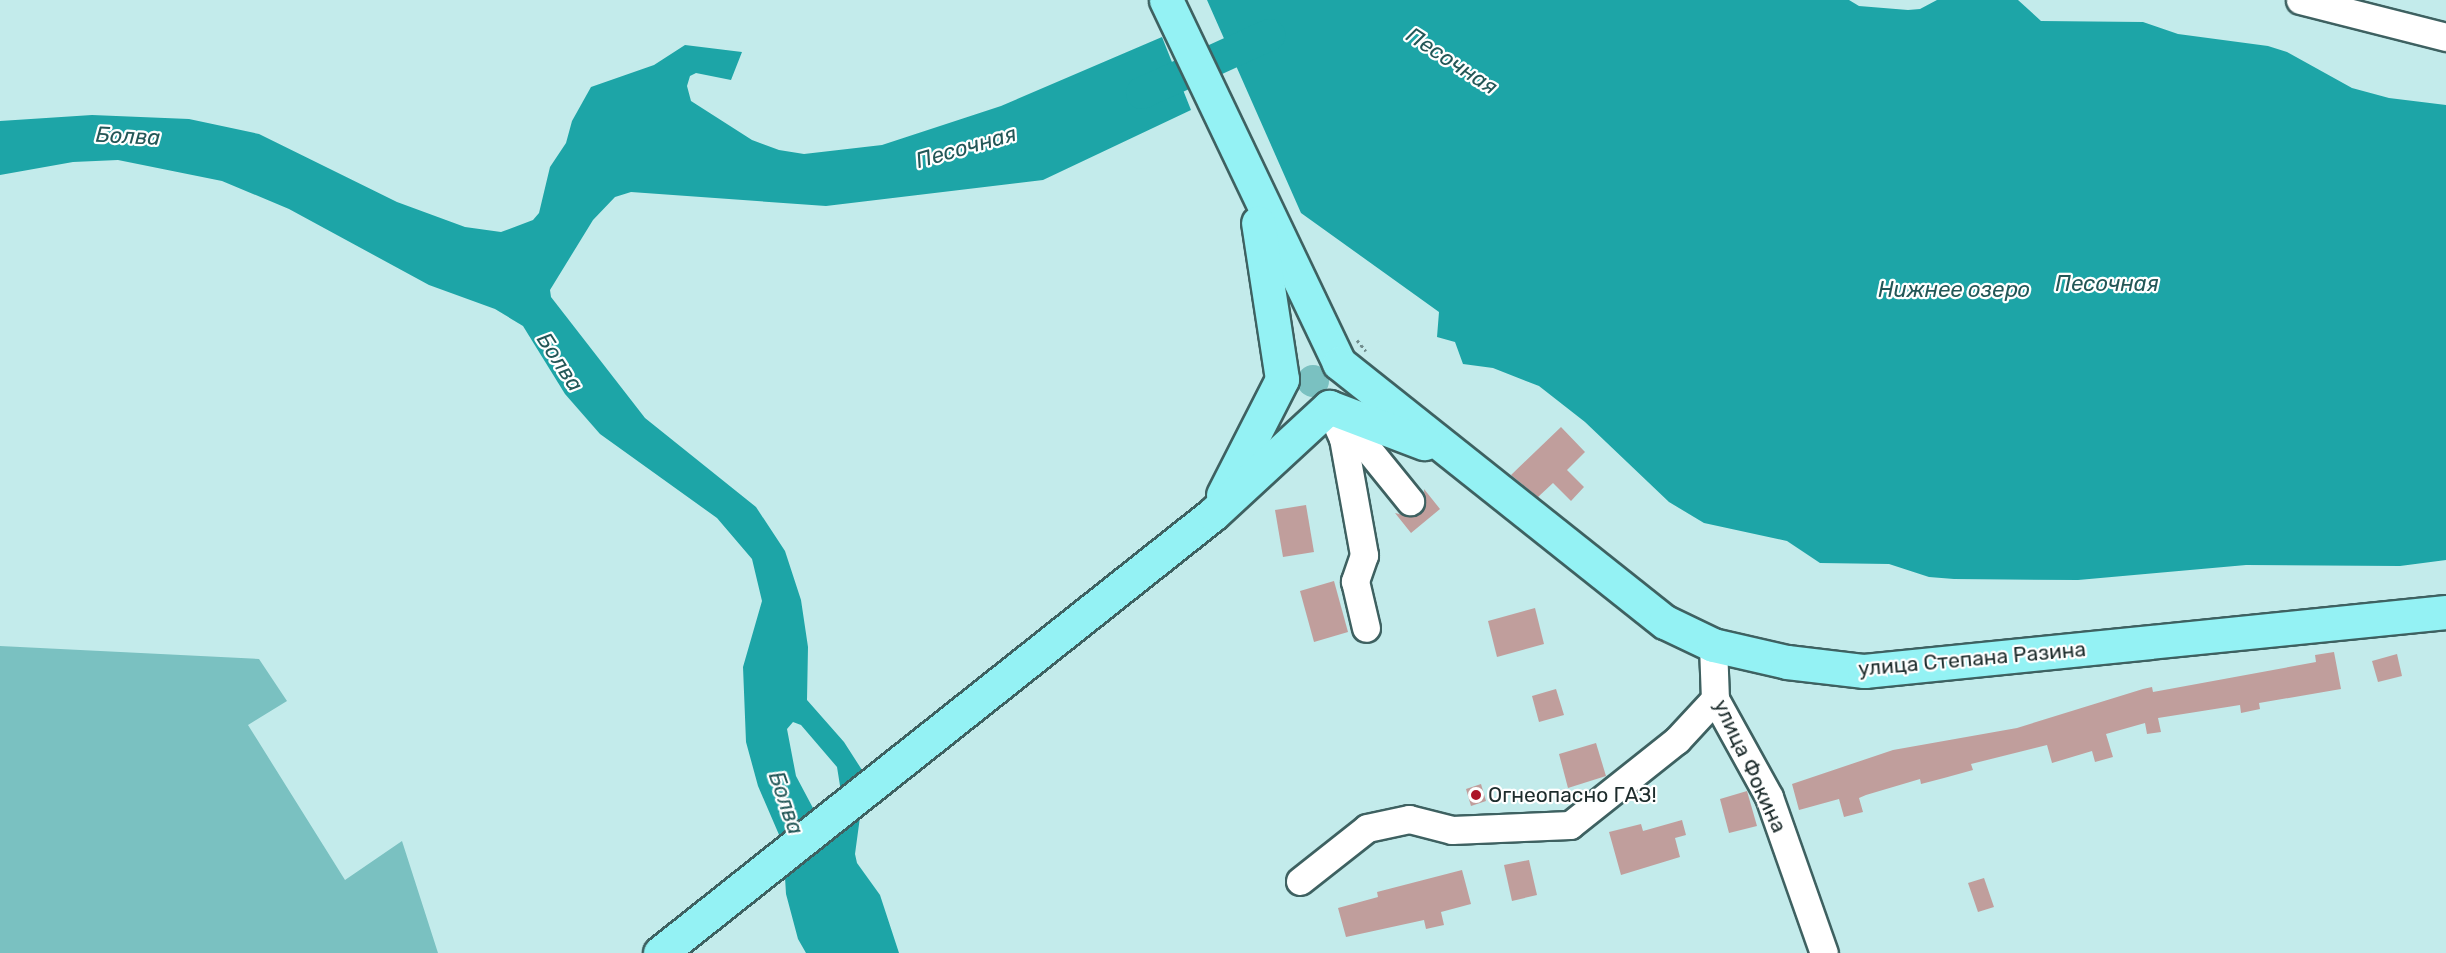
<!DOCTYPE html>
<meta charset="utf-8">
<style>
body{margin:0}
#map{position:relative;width:2446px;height:953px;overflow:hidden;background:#c3ebeb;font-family:Rubik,sans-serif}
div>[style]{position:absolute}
.green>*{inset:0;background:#7ac1c1}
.round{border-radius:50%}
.water>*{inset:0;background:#1da5a7}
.river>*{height:32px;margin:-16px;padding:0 16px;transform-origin:16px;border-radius:16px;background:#1da5a7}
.building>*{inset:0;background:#c09e9c}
.path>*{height:3px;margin-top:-1.5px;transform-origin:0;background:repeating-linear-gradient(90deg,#728e8e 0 3px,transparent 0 6px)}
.roads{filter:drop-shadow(2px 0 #3e6161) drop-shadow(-2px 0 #3e6161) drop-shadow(0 2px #3e6161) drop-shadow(0 -2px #3e6161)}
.minor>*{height:27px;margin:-13.5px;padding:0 13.5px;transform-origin:13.5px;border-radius:13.5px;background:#fff}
.major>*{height:33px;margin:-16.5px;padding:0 16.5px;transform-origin:16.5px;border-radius:16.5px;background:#94f2f4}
.dots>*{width:16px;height:16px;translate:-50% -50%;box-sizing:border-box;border:3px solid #fff;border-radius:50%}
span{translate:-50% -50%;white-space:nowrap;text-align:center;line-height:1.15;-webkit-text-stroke:4.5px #fff;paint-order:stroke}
.street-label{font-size:21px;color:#1d2c2c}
.poi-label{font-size:21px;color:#1d2c2c}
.left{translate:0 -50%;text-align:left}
.water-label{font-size:22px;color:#235757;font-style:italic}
</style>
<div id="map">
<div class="green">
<div class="round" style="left:1297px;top:365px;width:32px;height:32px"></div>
<div style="clip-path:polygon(0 646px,259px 659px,287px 701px,248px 725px,345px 880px,402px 841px,438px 953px,0 953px)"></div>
</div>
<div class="water">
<div style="clip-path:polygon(1207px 0,1849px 0,1859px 6px,1908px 10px,1920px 9px,1937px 0,2018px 0,2041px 21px,2143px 22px,2178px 34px,2268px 46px,2287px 52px,2352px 88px,2389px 98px,2446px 105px,2446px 560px,2400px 566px,2246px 565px,2078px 580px,1954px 579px,1929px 577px,1889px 564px,1820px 563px,1787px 541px,1704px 523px,1669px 502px,1585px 422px,1539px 386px,1493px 368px,1463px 364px,1455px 342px,1437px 337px,1439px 312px,1301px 213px)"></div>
<div style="clip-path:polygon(evenodd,1162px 37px,1191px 110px,1043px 180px,826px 206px,631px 192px,615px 197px,593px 220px,550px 290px,551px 297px,645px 418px,756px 507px,785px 551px,801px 600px,808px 647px,807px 700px,844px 742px,862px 770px,865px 780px,855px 854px,857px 863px,880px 895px,899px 953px,806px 953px,798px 939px,786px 894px,783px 844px,758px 786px,746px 742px,743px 667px,762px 601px,752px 559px,717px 518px,600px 434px,565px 394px,523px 326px,495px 309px,429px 285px,289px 209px,222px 181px,118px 160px,73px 162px,0 175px,0 121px,92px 115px,189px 119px,259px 134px,397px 202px,465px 227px,501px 232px,533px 220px,539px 213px,550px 167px,566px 143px,572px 121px,591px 87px,654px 65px,685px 45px,742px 52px,731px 80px,696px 73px,690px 76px,687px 86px,691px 101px,752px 140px,779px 150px,804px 154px,882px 145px,1001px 106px,1162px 37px,793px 722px,801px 725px,837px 767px,842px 798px,831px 842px,796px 776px,787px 729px,793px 722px)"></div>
</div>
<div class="river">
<div style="left:1142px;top:93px;width:140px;rotate:-24.5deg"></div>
</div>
<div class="building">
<div style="clip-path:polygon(1561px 427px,1585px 452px,1567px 470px,1584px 487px,1571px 501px,1553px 483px,1538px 497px,1511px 475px)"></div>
<div style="clip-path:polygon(1424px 489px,1440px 509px,1411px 533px,1395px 513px,1412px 517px,1419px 514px,1425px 506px)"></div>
<div style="clip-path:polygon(1306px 505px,1314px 552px,1283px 557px,1275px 510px)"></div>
<div style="clip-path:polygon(1334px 581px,1348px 632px,1314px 642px,1300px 591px)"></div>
<div style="clip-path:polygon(1535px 608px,1544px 644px,1497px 657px,1488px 621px)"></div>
<div style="clip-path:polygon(2334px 652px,2341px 689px,2259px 703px,2260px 709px,2241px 713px,2240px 705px,2158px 718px,2161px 732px,2147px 734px,2145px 723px,2106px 734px,2113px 757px,2095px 762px,2092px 751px,2052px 763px,2047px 745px,1971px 764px,1973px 770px,1944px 778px,1921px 784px,1920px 779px,1866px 795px,1859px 798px,1863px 812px,1844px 817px,1839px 799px,1799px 810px,1792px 784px,1893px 750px,2017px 728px,2143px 689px,2152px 687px,2153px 692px,2316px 662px,2315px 655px)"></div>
<div style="clip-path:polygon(2397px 654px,2402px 676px,2378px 682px,2372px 661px)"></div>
<div style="clip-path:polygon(1556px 689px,1564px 715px,1539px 722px,1532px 696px)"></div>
<div style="clip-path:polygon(1596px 743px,1606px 776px,1568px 788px,1559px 754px)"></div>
<div style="clip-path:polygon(1481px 784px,1486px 801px,1471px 806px,1466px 789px)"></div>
<div style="clip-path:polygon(1747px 791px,1757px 826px,1729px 833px,1720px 799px)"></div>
<div style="clip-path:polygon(1682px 820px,1686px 835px,1675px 838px,1680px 857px,1621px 875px,1609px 832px,1641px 824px,1643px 831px)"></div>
<div style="clip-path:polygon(1529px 860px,1537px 895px,1512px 901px,1504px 865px)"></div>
<div style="clip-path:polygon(1462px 870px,1471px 904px,1441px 912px,1444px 925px,1426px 929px,1424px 920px,1346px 937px,1338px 908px,1378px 897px,1377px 892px)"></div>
<div style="clip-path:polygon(1984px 878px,1994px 907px,1978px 912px,1968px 883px)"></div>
</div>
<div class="path">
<div style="left:1357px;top:340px;width:14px;rotate:51deg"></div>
</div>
<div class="roads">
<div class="minor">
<div style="left:2300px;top:0;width:151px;rotate:14.2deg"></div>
<div style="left:1329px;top:407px;width:34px;rotate:66deg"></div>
<div style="left:1343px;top:438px;width:119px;rotate:79.8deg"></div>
<div style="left:1364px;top:555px;width:28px;rotate:109deg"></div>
<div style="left:1355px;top:581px;width:48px;rotate:76.8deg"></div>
<div style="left:1343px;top:438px;width:21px;rotate:14deg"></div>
<div style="left:1363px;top:443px;width:75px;rotate:51deg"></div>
<div style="left:1713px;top:645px;width:54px;rotate:87.9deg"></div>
<div style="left:1715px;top:699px;width:112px;rotate:61.1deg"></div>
<div style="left:1769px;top:797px;width:165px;rotate:70.6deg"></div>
<div style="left:1300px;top:881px;width:85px;rotate:-38.3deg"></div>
<div style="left:1367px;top:828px;width:43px;rotate:-12.1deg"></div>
<div style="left:1409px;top:819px;width:44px;rotate:14.3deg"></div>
<div style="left:1452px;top:830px;width:118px;rotate:-2.4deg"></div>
<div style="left:1570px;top:825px;width:137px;rotate:-38.5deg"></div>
<div style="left:1677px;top:740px;width:56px;rotate:-47.2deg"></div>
</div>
<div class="major">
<div style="left:1166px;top:0;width:402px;rotate:64.5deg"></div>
<div style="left:1339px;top:363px;width:416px;rotate:38.5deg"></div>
<div style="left:1665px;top:622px;width:53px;rotate:25.6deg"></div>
<div style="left:1713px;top:645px;width:76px;rotate:12.9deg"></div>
<div style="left:1787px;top:662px;width:78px;rotate:6.7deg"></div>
<div style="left:1864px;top:671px;width:585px;rotate:-5.79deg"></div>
<div style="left:1223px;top:495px;width:130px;rotate:-63deg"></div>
<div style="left:1282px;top:379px;width:158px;rotate:-98.7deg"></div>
<div style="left:660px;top:953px;width:706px;rotate:-38.44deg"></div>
<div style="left:1213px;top:514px;width:158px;rotate:-42.7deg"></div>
<div style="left:1329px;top:407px;width:102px;rotate:20.8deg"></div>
</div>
</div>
<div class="dots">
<div style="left:1476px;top:795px;background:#ab1628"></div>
</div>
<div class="street-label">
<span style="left:1972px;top:659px;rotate:-5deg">улица Степана Разина</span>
<span style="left:1750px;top:766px;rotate:65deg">улица Фокина</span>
</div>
<div class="poi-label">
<span class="left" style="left:1488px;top:795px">Огнеопасно ГАЗ!</span>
</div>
<div class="water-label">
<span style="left:1452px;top:61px;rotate:33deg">Песочная</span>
<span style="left:128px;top:136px;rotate:3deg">Болва</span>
<span style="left:966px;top:147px;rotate:-16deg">Песочная</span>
<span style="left:2107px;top:284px">Песочная</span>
<span style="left:1954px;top:290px">Нижнее озеро</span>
<span style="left:560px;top:362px;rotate:57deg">Болва</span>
<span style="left:786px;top:803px;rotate:71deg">Болва</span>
</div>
</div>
